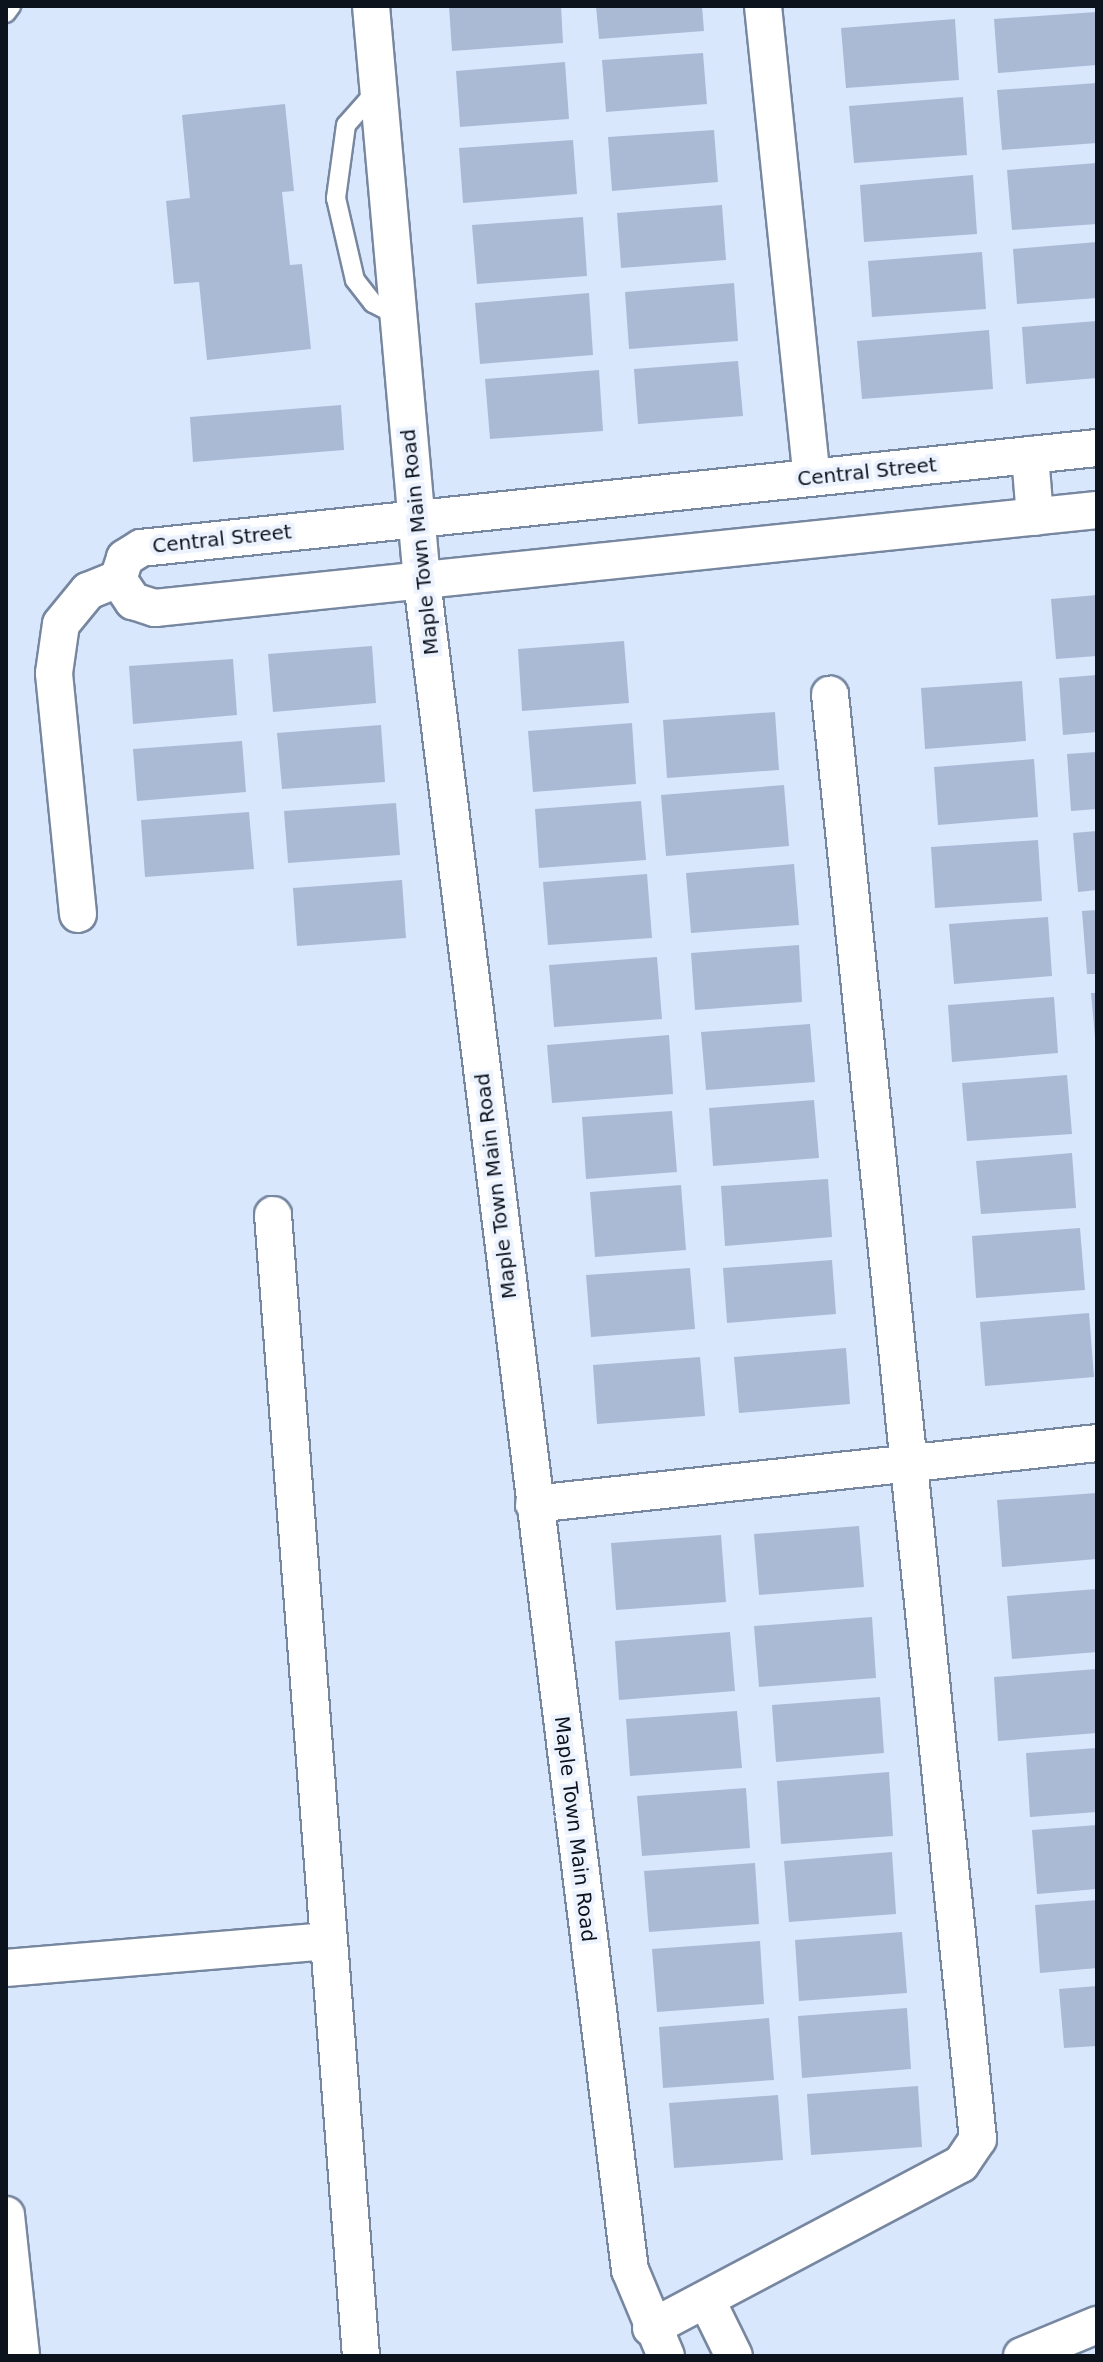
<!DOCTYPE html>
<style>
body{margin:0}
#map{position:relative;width:1103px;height:2362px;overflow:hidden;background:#d9e7fd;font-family:"DejaVu Sans",sans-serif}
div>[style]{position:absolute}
.building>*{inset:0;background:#aabad5}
.roads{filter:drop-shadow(2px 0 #7787a0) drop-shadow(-2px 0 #7787a0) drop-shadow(0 2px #7787a0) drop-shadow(0 -2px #7787a0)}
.service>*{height:18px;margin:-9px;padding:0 9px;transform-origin:9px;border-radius:9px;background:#fff}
.minor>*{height:36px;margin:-18px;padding:0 18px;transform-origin:18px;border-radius:18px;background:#fff}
span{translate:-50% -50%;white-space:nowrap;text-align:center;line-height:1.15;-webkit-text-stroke:8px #ecf3ff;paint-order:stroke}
.street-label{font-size:20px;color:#0d131c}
.frame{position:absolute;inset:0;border:8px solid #0d131c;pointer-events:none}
</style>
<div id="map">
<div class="building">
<div style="clip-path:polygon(449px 6px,561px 6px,563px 43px,452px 51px)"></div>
<div style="clip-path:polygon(596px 6px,702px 6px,704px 31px,599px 39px)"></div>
<div style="clip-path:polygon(1097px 12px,1097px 65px,998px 73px,994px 19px)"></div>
<div style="clip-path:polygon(955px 19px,959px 80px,846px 88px,841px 28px)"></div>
<div style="clip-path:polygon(703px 53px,707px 104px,606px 112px,602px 60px)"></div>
<div style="clip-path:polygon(565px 62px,569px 119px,460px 127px,456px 71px)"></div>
<div style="clip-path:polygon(1097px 83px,1097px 143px,1002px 150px,997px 90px)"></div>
<div style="clip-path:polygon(963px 97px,967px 155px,854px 163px,849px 106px)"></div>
<div style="clip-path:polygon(285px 104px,294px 191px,282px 192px,290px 265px,302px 264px,311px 349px,207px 360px,199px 282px,174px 284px,166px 201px,190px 198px,182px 115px)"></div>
<div style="clip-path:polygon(714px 130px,718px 182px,612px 191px,608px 137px)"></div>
<div style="clip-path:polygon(573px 140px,577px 194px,463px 203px,459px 148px)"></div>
<div style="clip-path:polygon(1097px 163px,1097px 224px,1012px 230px,1007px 170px)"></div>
<div style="clip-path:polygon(973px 175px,977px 234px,864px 242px,860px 185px)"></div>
<div style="clip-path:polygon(722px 205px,726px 260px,621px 268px,617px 213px)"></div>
<div style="clip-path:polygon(583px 217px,587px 276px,477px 284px,472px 225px)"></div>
<div style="clip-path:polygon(1097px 242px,1097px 298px,1017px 304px,1013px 249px)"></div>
<div style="clip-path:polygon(982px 252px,986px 309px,872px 317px,868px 261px)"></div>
<div style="clip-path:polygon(734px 283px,738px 341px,629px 349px,625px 292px)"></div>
<div style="clip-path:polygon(589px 293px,593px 355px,480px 364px,475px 303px)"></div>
<div style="clip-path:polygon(1097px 321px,1097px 378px,1026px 384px,1022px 327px)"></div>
<div style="clip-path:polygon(989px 330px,993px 389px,862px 399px,857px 341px)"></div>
<div style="clip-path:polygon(738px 361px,743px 416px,638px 424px,634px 369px)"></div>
<div style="clip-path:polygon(599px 370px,603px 431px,490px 439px,485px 379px)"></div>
<div style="clip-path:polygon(341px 405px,344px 450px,193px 462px,190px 417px)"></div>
<div style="clip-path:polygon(1097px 595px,1097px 656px,1056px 659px,1051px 599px)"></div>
<div style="clip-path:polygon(624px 641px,629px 703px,522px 711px,518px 649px)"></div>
<div style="clip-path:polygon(372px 646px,376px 703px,273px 712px,268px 654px)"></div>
<div style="clip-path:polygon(233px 659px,237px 715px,133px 724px,129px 666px)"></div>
<div style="clip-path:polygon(1097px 675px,1097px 732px,1063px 735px,1059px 678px)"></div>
<div style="clip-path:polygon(1022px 681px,1026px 741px,925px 749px,921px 688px)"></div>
<div style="clip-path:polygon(775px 712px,779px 770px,667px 778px,663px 720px)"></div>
<div style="clip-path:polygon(632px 723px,636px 784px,533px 792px,528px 731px)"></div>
<div style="clip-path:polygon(381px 725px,385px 782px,282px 789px,277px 733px)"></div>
<div style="clip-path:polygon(242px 741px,246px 792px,137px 801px,133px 749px)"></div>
<div style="clip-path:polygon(1097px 752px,1097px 809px,1071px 811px,1067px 754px)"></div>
<div style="clip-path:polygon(1034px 759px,1038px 817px,938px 825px,934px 767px)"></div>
<div style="clip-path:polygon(784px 785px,789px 846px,666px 856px,661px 795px)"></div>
<div style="clip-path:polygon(641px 801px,646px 860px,539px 868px,535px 809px)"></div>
<div style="clip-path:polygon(396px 803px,400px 855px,288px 863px,284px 811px)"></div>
<div style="clip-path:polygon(249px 812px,254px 869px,145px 877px,141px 820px)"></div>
<div style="clip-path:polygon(1097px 831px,1097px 890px,1078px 892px,1073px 833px)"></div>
<div style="clip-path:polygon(1038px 840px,1042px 901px,935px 908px,931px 847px)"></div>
<div style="clip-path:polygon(794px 864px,799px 925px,691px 933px,686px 873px)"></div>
<div style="clip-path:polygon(647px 874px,652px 938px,548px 945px,543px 882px)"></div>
<div style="clip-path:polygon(402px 880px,406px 938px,297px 946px,293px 888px)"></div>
<div style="clip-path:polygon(1097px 910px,1097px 974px,1087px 974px,1082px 911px)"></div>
<div style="clip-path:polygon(1048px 917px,1052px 976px,954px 984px,949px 924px)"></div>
<div style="clip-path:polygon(799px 945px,802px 1002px,695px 1010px,691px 953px)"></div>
<div style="clip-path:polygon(657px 957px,662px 1019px,554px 1027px,549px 965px)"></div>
<div style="clip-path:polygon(1091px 993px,1097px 993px,1097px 1037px,1095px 1037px)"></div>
<div style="clip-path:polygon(1054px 997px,1058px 1053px,952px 1062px,948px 1005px)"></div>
<div style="clip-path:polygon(810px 1024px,815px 1082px,706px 1090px,701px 1032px)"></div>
<div style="clip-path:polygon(669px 1035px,673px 1094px,552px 1103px,547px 1045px)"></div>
<div style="clip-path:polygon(1067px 1075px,1072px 1134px,967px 1141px,962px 1083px)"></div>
<div style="clip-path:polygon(814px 1100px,819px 1158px,713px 1166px,709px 1108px)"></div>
<div style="clip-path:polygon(672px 1111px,677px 1172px,586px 1179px,582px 1117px)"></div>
<div style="clip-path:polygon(1072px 1153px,1076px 1208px,981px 1214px,976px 1161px)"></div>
<div style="clip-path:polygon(828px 1179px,832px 1237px,725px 1246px,721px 1186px)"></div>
<div style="clip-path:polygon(681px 1185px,686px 1250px,595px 1257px,590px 1192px)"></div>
<div style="clip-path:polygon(1080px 1228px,1085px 1290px,976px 1298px,972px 1236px)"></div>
<div style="clip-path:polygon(832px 1260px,836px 1314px,727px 1323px,723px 1268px)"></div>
<div style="clip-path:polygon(690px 1268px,695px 1329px,591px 1337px,586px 1275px)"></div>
<div style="clip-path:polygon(1089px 1313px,1094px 1377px,985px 1386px,980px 1322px)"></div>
<div style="clip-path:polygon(846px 1348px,850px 1404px,739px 1413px,734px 1357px)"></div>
<div style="clip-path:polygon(700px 1357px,705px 1416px,597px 1424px,593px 1365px)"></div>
<div style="clip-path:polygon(1097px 1493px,1097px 1559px,1002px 1567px,997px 1500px)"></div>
<div style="clip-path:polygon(859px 1526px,864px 1587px,759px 1595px,754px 1534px)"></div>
<div style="clip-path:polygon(721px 1535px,726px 1602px,616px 1610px,611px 1543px)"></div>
<div style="clip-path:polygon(1097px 1589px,1097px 1652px,1012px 1659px,1007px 1596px)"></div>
<div style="clip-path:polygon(872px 1617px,876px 1678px,759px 1687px,754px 1626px)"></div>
<div style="clip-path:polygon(730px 1632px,735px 1691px,619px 1700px,615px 1641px)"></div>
<div style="clip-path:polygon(1097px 1669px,1097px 1733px,998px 1741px,994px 1677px)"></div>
<div style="clip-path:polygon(880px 1697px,884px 1753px,776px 1762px,772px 1705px)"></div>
<div style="clip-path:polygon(737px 1711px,742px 1768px,630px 1776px,626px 1719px)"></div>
<div style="clip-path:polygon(1097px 1748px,1097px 1812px,1030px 1817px,1026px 1753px)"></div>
<div style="clip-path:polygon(889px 1772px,893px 1836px,781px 1844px,777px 1781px)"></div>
<div style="clip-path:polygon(746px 1788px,750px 1848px,642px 1856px,637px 1796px)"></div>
<div style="clip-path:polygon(1097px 1825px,1097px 1889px,1037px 1894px,1032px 1830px)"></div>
<div style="clip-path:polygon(892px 1852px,896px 1914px,789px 1922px,784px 1861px)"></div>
<div style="clip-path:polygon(755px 1863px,759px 1924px,649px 1932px,644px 1871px)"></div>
<div style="clip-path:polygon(1097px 1900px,1097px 1968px,1040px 1973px,1035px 1905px)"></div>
<div style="clip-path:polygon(902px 1932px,907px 1993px,799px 2001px,795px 1940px)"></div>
<div style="clip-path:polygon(760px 1941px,764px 2004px,657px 2012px,652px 1949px)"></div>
<div style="clip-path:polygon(1097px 1986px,1097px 2046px,1064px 2048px,1059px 1989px)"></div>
<div style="clip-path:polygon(907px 2008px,911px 2069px,802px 2078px,798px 2016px)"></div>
<div style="clip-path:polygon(769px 2018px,774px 2080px,663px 2088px,659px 2027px)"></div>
<div style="clip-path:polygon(918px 2086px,922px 2147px,811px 2155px,807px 2094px)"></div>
<div style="clip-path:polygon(778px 2095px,783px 2160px,674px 2168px,669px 2103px)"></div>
</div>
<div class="roads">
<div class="service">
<div style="left:6px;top:13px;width:9px;rotate:-54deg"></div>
<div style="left:378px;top:89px;width:48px;rotate:131.6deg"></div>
<div style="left:346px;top:125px;width:74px;rotate:97.8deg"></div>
<div style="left:336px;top:198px;width:84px;rotate:77deg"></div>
<div style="left:355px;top:280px;width:29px;rotate:52deg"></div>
<div style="left:373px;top:303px;width:29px;rotate:27deg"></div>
</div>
<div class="minor">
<div style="left:371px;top:6px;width:577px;rotate:84.93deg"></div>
<div style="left:422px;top:581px;width:1702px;rotate:82.98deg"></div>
<div style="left:630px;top:2270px;width:93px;rotate:67.3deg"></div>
<div style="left:763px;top:6px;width:474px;rotate:84.1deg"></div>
<div style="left:1097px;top:448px;width:961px;rotate:174.03deg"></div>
<div style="left:141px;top:548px;width:19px;rotate:148deg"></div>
<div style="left:125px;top:558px;width:22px;rotate:108deg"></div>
<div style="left:118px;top:579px;width:27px;rotate:56deg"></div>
<div style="left:133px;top:601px;width:23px;rotate:18deg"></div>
<div style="left:155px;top:608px;width:947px;rotate:-5.94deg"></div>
<div style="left:1030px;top:455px;width:62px;rotate:85.4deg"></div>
<div style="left:78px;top:914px;width:242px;rotate:-95.7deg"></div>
<div style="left:54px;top:673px;width:49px;rotate:-81.9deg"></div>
<div style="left:61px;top:624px;width:43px;rotate:-50.7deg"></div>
<div style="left:88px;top:591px;width:32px;rotate:-22deg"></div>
<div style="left:273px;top:1215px;width:1144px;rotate:85.59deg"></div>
<div style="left:534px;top:1504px;width:566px;rotate:-6.18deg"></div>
<div style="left:6px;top:1968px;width:320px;rotate:-4.8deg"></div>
<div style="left:6px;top:2215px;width:142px;rotate:83.9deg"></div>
<div style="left:707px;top:2301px;width:61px;rotate:63.9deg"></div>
<div style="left:651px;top:2328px;width:351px;rotate:-27.9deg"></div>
<div style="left:961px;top:2164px;width:30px;rotate:-56deg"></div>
<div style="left:978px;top:2139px;width:1452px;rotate:-95.85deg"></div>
<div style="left:1022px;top:2356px;width:81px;rotate:-22.5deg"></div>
</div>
</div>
<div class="street-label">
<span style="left:867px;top:472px;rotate:-6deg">Central Street</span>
<span style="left:222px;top:539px;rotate:-6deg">Central Street</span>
<span style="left:420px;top:542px;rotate:-96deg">Maple Town Main Road</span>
<span style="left:496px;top:1186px;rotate:-97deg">Maple Town Main Road</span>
<span style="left:575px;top:1829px;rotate:83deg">Maple Town Main Road</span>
</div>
<div class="frame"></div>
</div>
